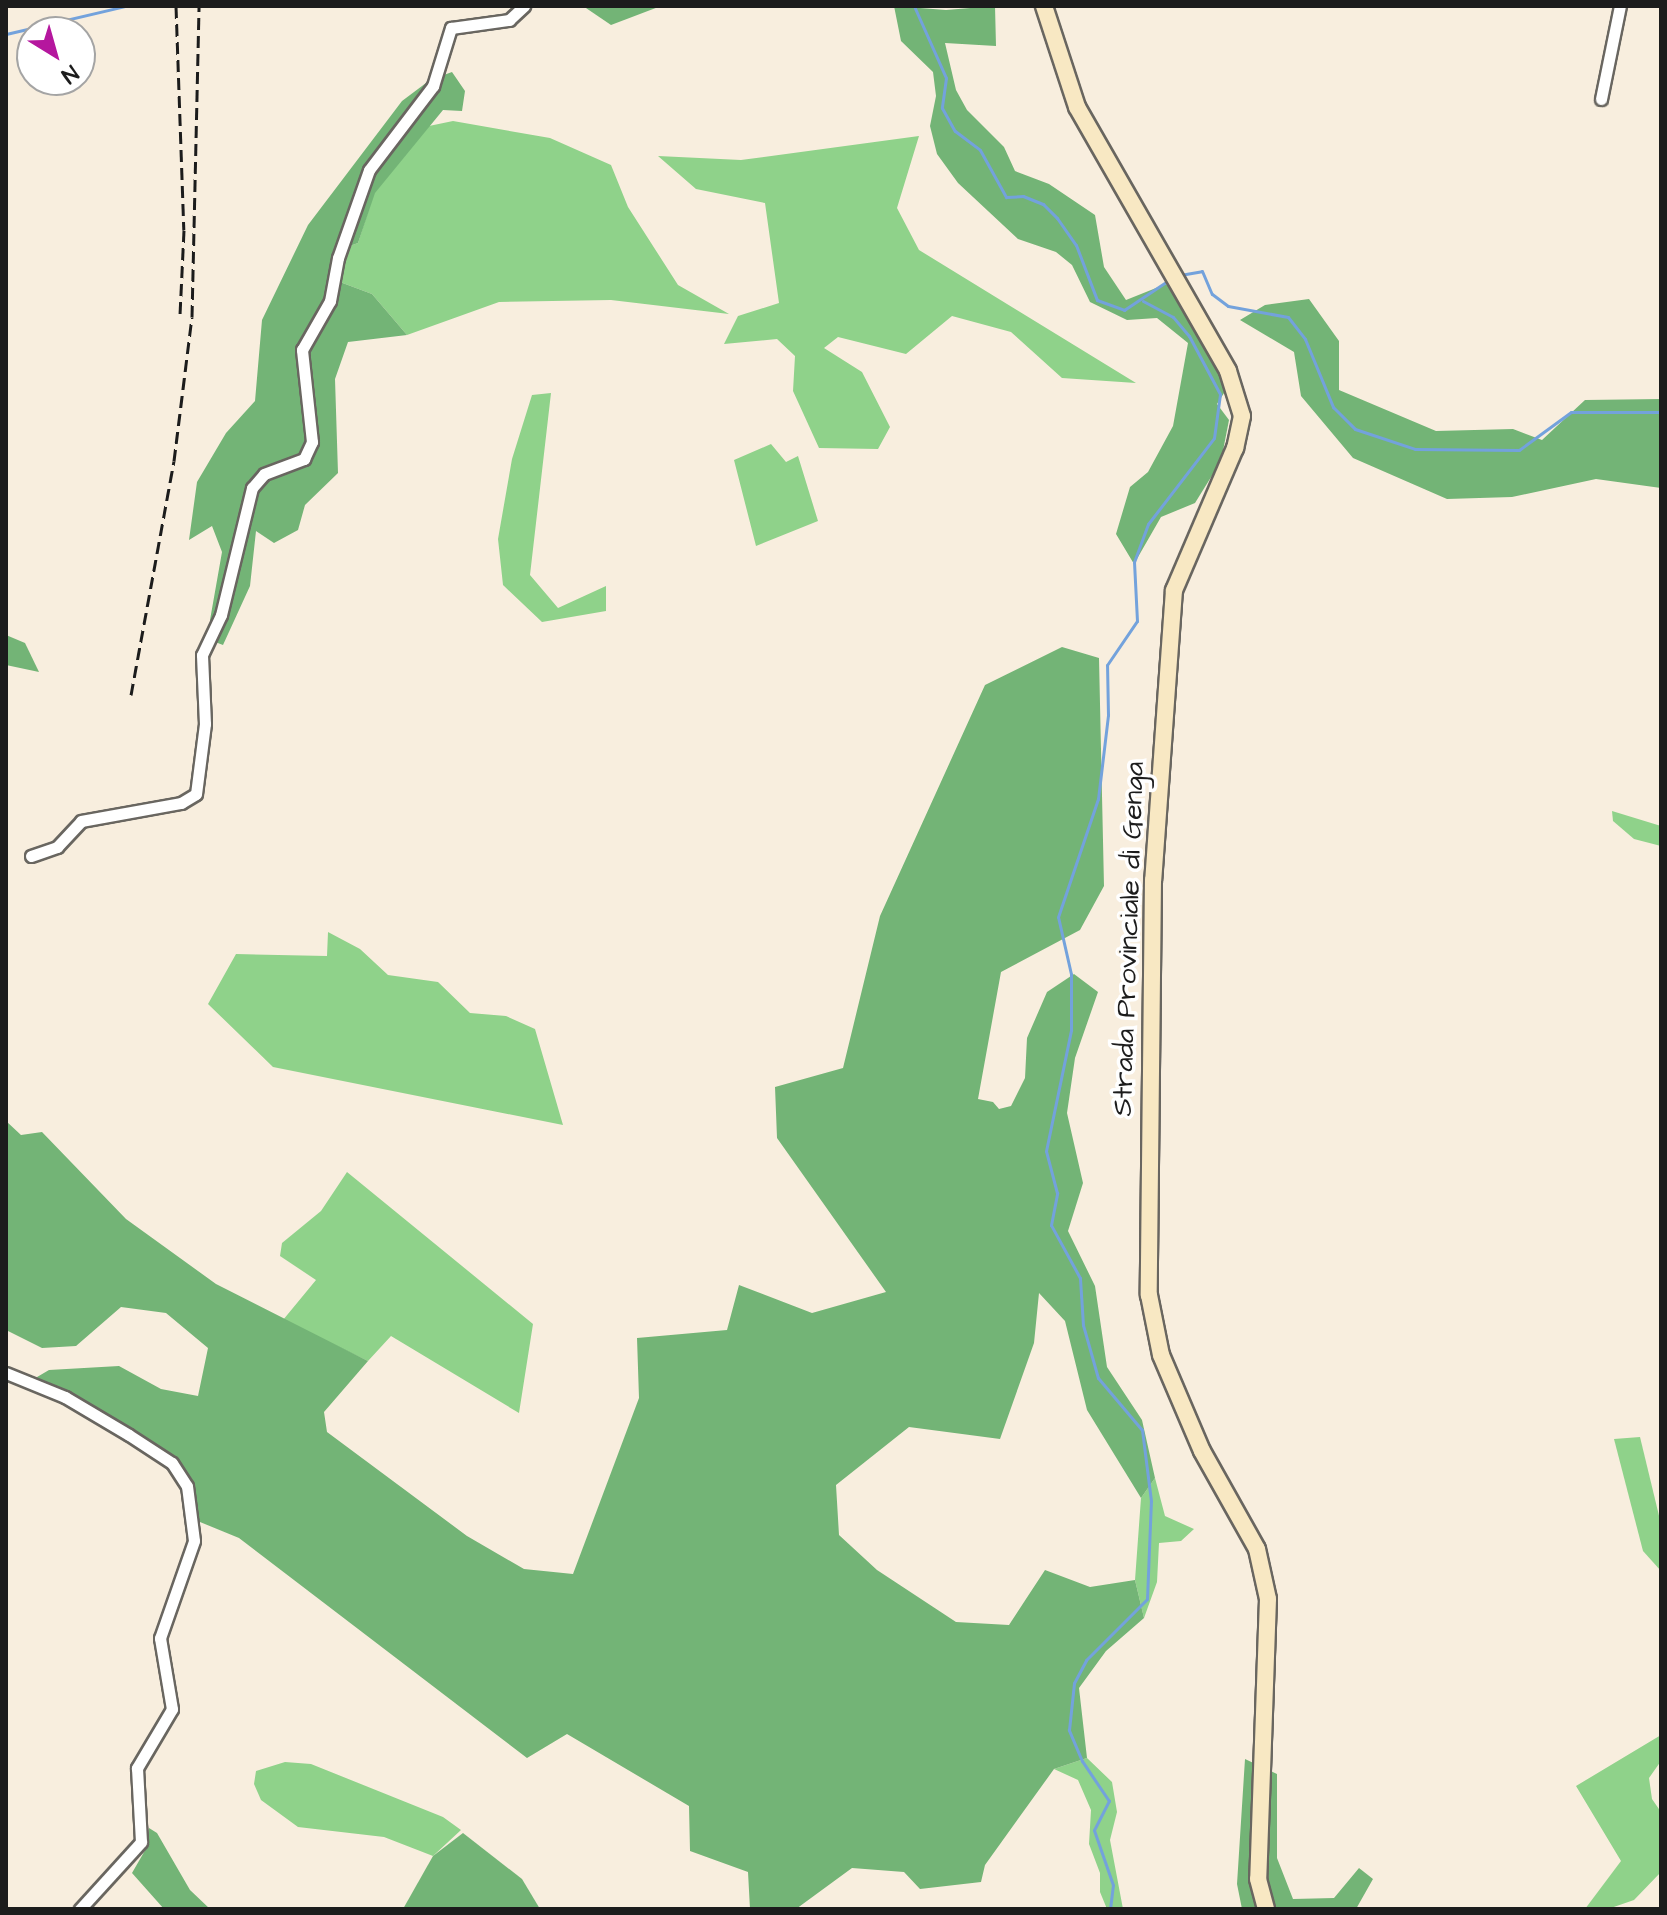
<!DOCTYPE html>
<style>
body{margin:0}
#map{position:relative;width:1667px;height:1915px;overflow:hidden;background:#f8eede;font-family:"Architects Daughter",sans-serif}
div>[style]{position:absolute}
.green>*{inset:0;background:#8fd28a}
.forest>*{inset:0;background:#73b476}
.stream>*{height:3px;margin:-1.5px;padding:0 1.5px;transform-origin:1.5px;border-radius:1.5px;background:#73a2dc}
.roads{filter:drop-shadow(2px 0 #696660) drop-shadow(-2px 0 #696660) drop-shadow(0 2px #696660) drop-shadow(0 -2px #696660)}
.minor>*{height:11px;margin:-5.5px;padding:0 5.5px;transform-origin:5.5px;border-radius:5.5px;background:#fff}
.secondary>*{height:16px;margin:-8px;padding:0 8px;transform-origin:8px;border-radius:8px;background:#f8e8c3}
.rail>*{height:3px;margin-top:-1.5px;transform-origin:0;background:repeating-linear-gradient(90deg,#1c1c1c 0 12px,transparent 0 18px)}
span{translate:-50% -50%;white-space:nowrap;text-align:center;line-height:1.15;-webkit-text-stroke:7px #fff;paint-order:stroke}
.street-label{font-size:28px;color:#1c1c1c}
.frame{position:absolute;inset:0;border:8px solid #1c1c1c;pointer-events:none}
.north{position:absolute;left:16px;top:16px;width:80px;height:80px;box-sizing:border-box;background:#fff;border:2px solid #a4a4a4;border-radius:50%;rotate:143deg;font-size:22px;font-weight:700;line-height:32px;text-align:center;color:#1c1c1c}
.north::after{content:'';display:block;margin:auto;width:28px;height:36px;background:#b5179e;clip-path:polygon(50% 0,100% 100%,50% 72%,0 100%)}
</style>
<div id="map">
<div class="green">
<div style="clip-path:polygon(453px 121px,550px 138px,611px 165px,628px 207px,678px 285px,729px 314px,611px 300px,499px 302px,407px 335px,372px 294px,332px 279px,339px 250px,358px 243px,374px 193px,429px 126px)"></div>
<div style="clip-path:polygon(919px 136px,897px 208px,919px 250px,1136px 383px,1062px 378px,1011px 332px,952px 316px,906px 354px,838px 337px,824px 348px,862px 372px,890px 427px,878px 449px,819px 448px,793px 391px,795px 356px,777px 339px,724px 344px,738px 316px,779px 303px,765px 203px,696px 189px,658px 156px,741px 160px)"></div>
<div style="clip-path:polygon(551px 393px,530px 575px,558px 608px,606px 586px,606px 611px,542px 622px,503px 585px,498px 539px,512px 459px,532px 395px)"></div>
<div style="clip-path:polygon(771px 444px,786px 462px,798px 456px,818px 521px,756px 546px,734px 460px)"></div>
<div style="clip-path:polygon(1612px 811px,1661px 826px,1661px 846px,1634px 839px,1613px 821px)"></div>
<div style="clip-path:polygon(328px 932px,360px 949px,388px 975px,438px 982px,470px 1013px,506px 1016px,535px 1029px,563px 1125px,273px 1067px,208px 1004px,236px 954px,327px 956px)"></div>
<div style="clip-path:polygon(347px 1172px,533px 1324px,519px 1413px,391px 1336px,368px 1361px,283px 1320px,316px 1280px,280px 1256px,282px 1243px,321px 1211px)"></div>
<div style="clip-path:polygon(1640px 1437px,1661px 1524px,1661px 1571px,1643px 1551px,1614px 1439px)"></div>
<div style="clip-path:polygon(1155px 1478px,1165px 1516px,1194px 1529px,1181px 1541px,1159px 1543px,1157px 1582px,1144px 1618px,1135px 1580px,1141px 1498px)"></div>
<div style="clip-path:polygon(1661px 1735px,1661px 1761px,1649px 1778px,1652px 1799px,1661px 1812px,1661px 1872px,1634px 1900px,1608px 1909px,1585px 1909px,1621px 1861px,1576px 1786px)"></div>
<div style="clip-path:polygon(1087px 1758px,1112px 1782px,1117px 1812px,1110px 1840px,1123px 1909px,1107px 1909px,1100px 1892px,1100px 1873px,1089px 1844px,1091px 1810px,1078px 1780px,1054px 1769px)"></div>
<div style="clip-path:polygon(285px 1762px,311px 1764px,443px 1817px,461px 1830px,433px 1856px,384px 1837px,298px 1827px,261px 1800px,254px 1784px,256px 1771px)"></div>
</div>
<div class="forest">
<div style="clip-path:polygon(583px 6px,661px 6px,611px 25px)"></div>
<div style="clip-path:polygon(894px 6px,946px 10px,995px 6px,996px 46px,945px 43px,956px 90px,967px 110px,1004px 147px,1015px 171px,1049px 184px,1095px 215px,1104px 267px,1126px 300px,1166px 284px,1189px 309px,1227px 375px,1226px 390px,1217px 404px,1229px 420px,1221px 461px,1195px 503px,1161px 517px,1134px 564px,1116px 534px,1130px 487px,1148px 472px,1173px 426px,1188px 343px,1157px 318px,1127px 320px,1090px 302px,1072px 265px,1056px 252px,1018px 239px,958px 183px,937px 154px,930px 126px,936px 96px,933px 72px,901px 41px)"></div>
<div style="clip-path:polygon(452px 72px,465px 91px,462px 111px,443px 110px,375px 193px,358px 243px,339px 250px,332px 279px,372px 294px,407px 335px,348px 342px,335px 379px,338px 473px,305px 505px,298px 530px,274px 543px,256px 531px,250px 586px,223px 645px,210px 640px,210px 620px,222px 552px,212px 526px,189px 540px,197px 482px,226px 433px,255px 401px,262px 320px,308px 225px,402px 101px,430px 80px)"></div>
<div style="clip-path:polygon(1309px 299px,1339px 341px,1339px 390px,1436px 431px,1513px 429px,1542px 440px,1585px 400px,1661px 399px,1661px 488px,1596px 479px,1512px 497px,1447px 499px,1353px 458px,1301px 396px,1294px 352px,1240px 320px,1265px 305px)"></div>
<div style="clip-path:polygon(6px 635px,25px 643px,39px 672px,6px 665px)"></div>
<div style="clip-path:polygon(1062px 647px,1099px 658px,1104px 886px,1080px 930px,1001px 972px,978px 1099px,993px 1102px,999px 1109px,1011px 1106px,1025px 1078px,1027px 1038px,1047px 992px,1074px 974px,1098px 992px,1075px 1058px,1067px 1113px,1083px 1183px,1068px 1231px,1095px 1286px,1107px 1367px,1142px 1420px,1155px 1478px,1141px 1498px,1087px 1410px,1065px 1321px,1039px 1293px,1034px 1343px,1000px 1439px,909px 1427px,836px 1485px,839px 1535px,877px 1570px,956px 1622px,1009px 1625px,1045px 1570px,1090px 1587px,1135px 1580px,1144px 1618px,1106px 1651px,1079px 1688px,1087px 1758px,1054px 1769px,985px 1865px,981px 1882px,920px 1889px,904px 1872px,852px 1868px,796px 1909px,750px 1909px,748px 1872px,690px 1851px,689px 1806px,567px 1734px,527px 1758px,239px 1538px,200px 1522px,176px 1463px,32px 1380px,49px 1370px,119px 1366px,161px 1389px,198px 1396px,208px 1348px,166px 1313px,121px 1307px,76px 1346px,42px 1348px,6px 1330px,6px 1121px,21px 1135px,42px 1132px,126px 1219px,216px 1284px,368px 1361px,324px 1412px,327px 1432px,467px 1536px,524px 1569px,573px 1574px,639px 1398px,637px 1338px,727px 1330px,739px 1285px,812px 1313px,886px 1292px,777px 1138px,775px 1087px,843px 1068px,880px 916px,985px 685px)"></div>
<div style="clip-path:polygon(1245px 1759px,1277px 1774px,1277px 1858px,1293px 1899px,1334px 1898px,1359px 1868px,1373px 1879px,1356px 1909px,1242px 1909px,1237px 1884px)"></div>
<div style="clip-path:polygon(149px 1828px,157px 1833px,190px 1890px,210px 1909px,164px 1909px,132px 1873px,147px 1847px)"></div>
<div style="clip-path:polygon(463px 1833px,522px 1879px,540px 1909px,403px 1909px,433px 1856px)"></div>
</div>
<div class="stream">
<div style="left:914px;top:6px;width:79px;rotate:66deg"></div>
<div style="left:946px;top:78px;width:30px;rotate:98deg"></div>
<div style="left:942px;top:108px;width:26px;rotate:61deg"></div>
<div style="left:955px;top:131px;width:31px;rotate:37deg"></div>
<div style="left:980px;top:150px;width:54px;rotate:61deg"></div>
<div style="left:1006px;top:197px;width:17px;rotate:-3deg"></div>
<div style="left:1023px;top:196px;width:22px;rotate:22deg"></div>
<div style="left:1043px;top:204px;width:20px;rotate:45deg"></div>
<div style="left:1057px;top:218px;width:33px;rotate:55deg"></div>
<div style="left:1076px;top:245px;width:59px;rotate:69.1deg"></div>
<div style="left:1097px;top:300px;width:29px;rotate:20deg"></div>
<div style="left:1124px;top:310px;width:54px;rotate:-33.7deg"></div>
<div style="left:6px;top:34px;width:122px;rotate:-13.2deg"></div>
<div style="left:1180px;top:275px;width:22px;rotate:-10deg"></div>
<div style="left:1202px;top:271px;width:25px;rotate:67deg"></div>
<div style="left:1212px;top:294px;width:20px;rotate:37deg"></div>
<div style="left:1228px;top:306px;width:61px;rotate:10.4deg"></div>
<div style="left:1288px;top:317px;width:28px;rotate:52deg"></div>
<div style="left:1305px;top:339px;width:74px;rotate:67.6deg"></div>
<div style="left:1333px;top:407px;width:31px;rotate:45deg"></div>
<div style="left:1355px;top:429px;width:63px;rotate:18.4deg"></div>
<div style="left:1415px;top:449px;width:104px;rotate:0.6deg"></div>
<div style="left:1519px;top:450px;width:64px;rotate:-36.2deg"></div>
<div style="left:1571px;top:412px;width:90px"></div>
<div style="left:1110px;top:1909px;width:24px;rotate:-83deg"></div>
<div style="left:1113px;top:1885px;width:58px;rotate:-109.1deg"></div>
<div style="left:1094px;top:1830px;width:33px;rotate:-63deg"></div>
<div style="left:1109px;top:1801px;width:48px;rotate:-124deg"></div>
<div style="left:1082px;top:1761px;width:34px;rotate:-113deg"></div>
<div style="left:1069px;top:1730px;width:47px;rotate:-83.9deg"></div>
<div style="left:1074px;top:1683px;width:26px;rotate:-62deg"></div>
<div style="left:1086px;top:1660px;width:86px;rotate:-45deg"></div>
<div style="left:1147px;top:1599px;width:98px;rotate:-87.7deg"></div>
<div style="left:1151px;top:1501px;width:72px;rotate:-97.2deg"></div>
<div style="left:1142px;top:1430px;width:68px;rotate:-130.2deg"></div>
<div style="left:1098px;top:1378px;width:55px;rotate:-105.8deg"></div>
<div style="left:1083px;top:1325px;width:47px;rotate:-93.7deg"></div>
<div style="left:1080px;top:1278px;width:60px;rotate:-118.7deg"></div>
<div style="left:1051px;top:1225px;width:33px;rotate:-79deg"></div>
<div style="left:1057px;top:1193px;width:43px;rotate:-104.7deg"></div>
<div style="left:1046px;top:1151px;width:124px;rotate:-78.3deg"></div>
<div style="left:1071px;top:1030px;width:56px;rotate:-90deg"></div>
<div style="left:1071px;top:974px;width:58px;rotate:-102.8deg"></div>
<div style="left:1058px;top:917px;width:125px;rotate:-71.3deg"></div>
<div style="left:1098px;top:799px;width:85px;rotate:-83.2deg"></div>
<div style="left:1108px;top:715px;width:50px;rotate:-91.1deg"></div>
<div style="left:1107px;top:665px;width:53px;rotate:-55.7deg"></div>
<div style="left:1137px;top:621px;width:59px;rotate:-92.9deg"></div>
<div style="left:1134px;top:562px;width:40px;rotate:-69.8deg"></div>
<div style="left:1148px;top:524px;width:108px;rotate:-52.5deg"></div>
<div style="left:1214px;top:438px;width:44px;rotate:-82.2deg"></div>
<div style="left:1220px;top:394px;width:66px;rotate:-118.1deg"></div>
<div style="left:1189px;top:336px;width:25px;rotate:-130deg"></div>
<div style="left:1173px;top:317px;width:34px;rotate:-152deg"></div>
</div>
<div class="roads">
<div class="minor">
<div style="left:1601px;top:99px;width:95px;rotate:-78.5deg"></div>
<div style="left:31px;top:856px;width:28px;rotate:-19deg"></div>
<div style="left:57px;top:847px;width:35px;rotate:-47deg"></div>
<div style="left:81px;top:821px;width:102px;rotate:-10.2deg"></div>
<div style="left:181px;top:803px;width:17px;rotate:-31deg"></div>
<div style="left:196px;top:794px;width:71px;rotate:-82.7deg"></div>
<div style="left:205px;top:724px;width:69px;rotate:-92.5deg"></div>
<div style="left:202px;top:655px;width:44px;rotate:-64.6deg"></div>
<div style="left:221px;top:615px;width:131px;rotate:-76.3deg"></div>
<div style="left:252px;top:488px;width:18px;rotate:-49deg"></div>
<div style="left:264px;top:474px;width:43px;rotate:-20.6deg"></div>
<div style="left:304px;top:459px;width:19px;rotate:-65deg"></div>
<div style="left:312px;top:442px;width:93px;rotate:-96.2deg"></div>
<div style="left:302px;top:350px;width:56px;rotate:-60.3deg"></div>
<div style="left:330px;top:301px;width:44px;rotate:-79.5deg"></div>
<div style="left:338px;top:258px;width:93px;rotate:-70.6deg"></div>
<div style="left:369px;top:170px;width:106px;rotate:-52.7deg"></div>
<div style="left:433px;top:86px;width:61px;rotate:-72.8deg"></div>
<div style="left:451px;top:28px;width:59px;rotate:-7.9deg"></div>
<div style="left:509px;top:20px;width:21px;rotate:-43deg"></div>
<div style="left:6px;top:1373px;width:64px;rotate:22.1deg"></div>
<div style="left:65px;top:1397px;width:74px;rotate:30.7deg"></div>
<div style="left:129px;top:1435px;width:51px;rotate:33.1deg"></div>
<div style="left:172px;top:1463px;width:27px;rotate:57deg"></div>
<div style="left:187px;top:1486px;width:55px;rotate:82.7deg"></div>
<div style="left:194px;top:1541px;width:103px;rotate:109.3deg"></div>
<div style="left:160px;top:1638px;width:72px;rotate:80.4deg"></div>
<div style="left:172px;top:1709px;width:69px;rotate:120.7deg"></div>
<div style="left:137px;top:1768px;width:74px;rotate:86.9deg"></div>
<div style="left:141px;top:1842px;width:91px;rotate:132.3deg"></div>
</div>
<div class="secondary">
<div style="left:1044px;top:6px;width:106px;rotate:71.9deg"></div>
<div style="left:1077px;top:107px;width:304px;rotate:60.2deg"></div>
<div style="left:1228px;top:371px;width:47px;rotate:72.7deg"></div>
<div style="left:1242px;top:416px;width:33px;rotate:102deg"></div>
<div style="left:1235px;top:448px;width:155px;rotate:113.2deg"></div>
<div style="left:1174px;top:590px;width:291px;rotate:94.1deg"></div>
<div style="left:1153px;top:880px;width:415px;rotate:90.6deg"></div>
<div style="left:1149px;top:1295px;width:61px;rotate:78.7deg"></div>
<div style="left:1161px;top:1355px;width:104px;rotate:66.9deg"></div>
<div style="left:1202px;top:1451px;width:112px;rotate:60.7deg"></div>
<div style="left:1257px;top:1549px;width:51px;rotate:77.6deg"></div>
<div style="left:1268px;top:1599px;width:280px;rotate:92deg"></div>
<div style="left:1258px;top:1879px;width:31px;rotate:75deg"></div>
</div>
</div>
<div class="rail">
<div style="left:176px;top:6px;width:224px;rotate:88deg"></div>
<div style="left:184px;top:230px;width:84px;rotate:92.7deg"></div>
<div style="left:131px;top:695px;width:238px;rotate:-79.6deg"></div>
<div style="left:174px;top:461px;width:145px;rotate:-82.9deg"></div>
<div style="left:192px;top:317px;width:311px;rotate:-88.7deg"></div>
</div>
<div class="street-label">
<span style="left:1129px;top:939px;rotate:-88deg">Strada Provinciale di Genga</span>
</div>
<div class="frame"></div>
<div class="north">N</div>
</div>
